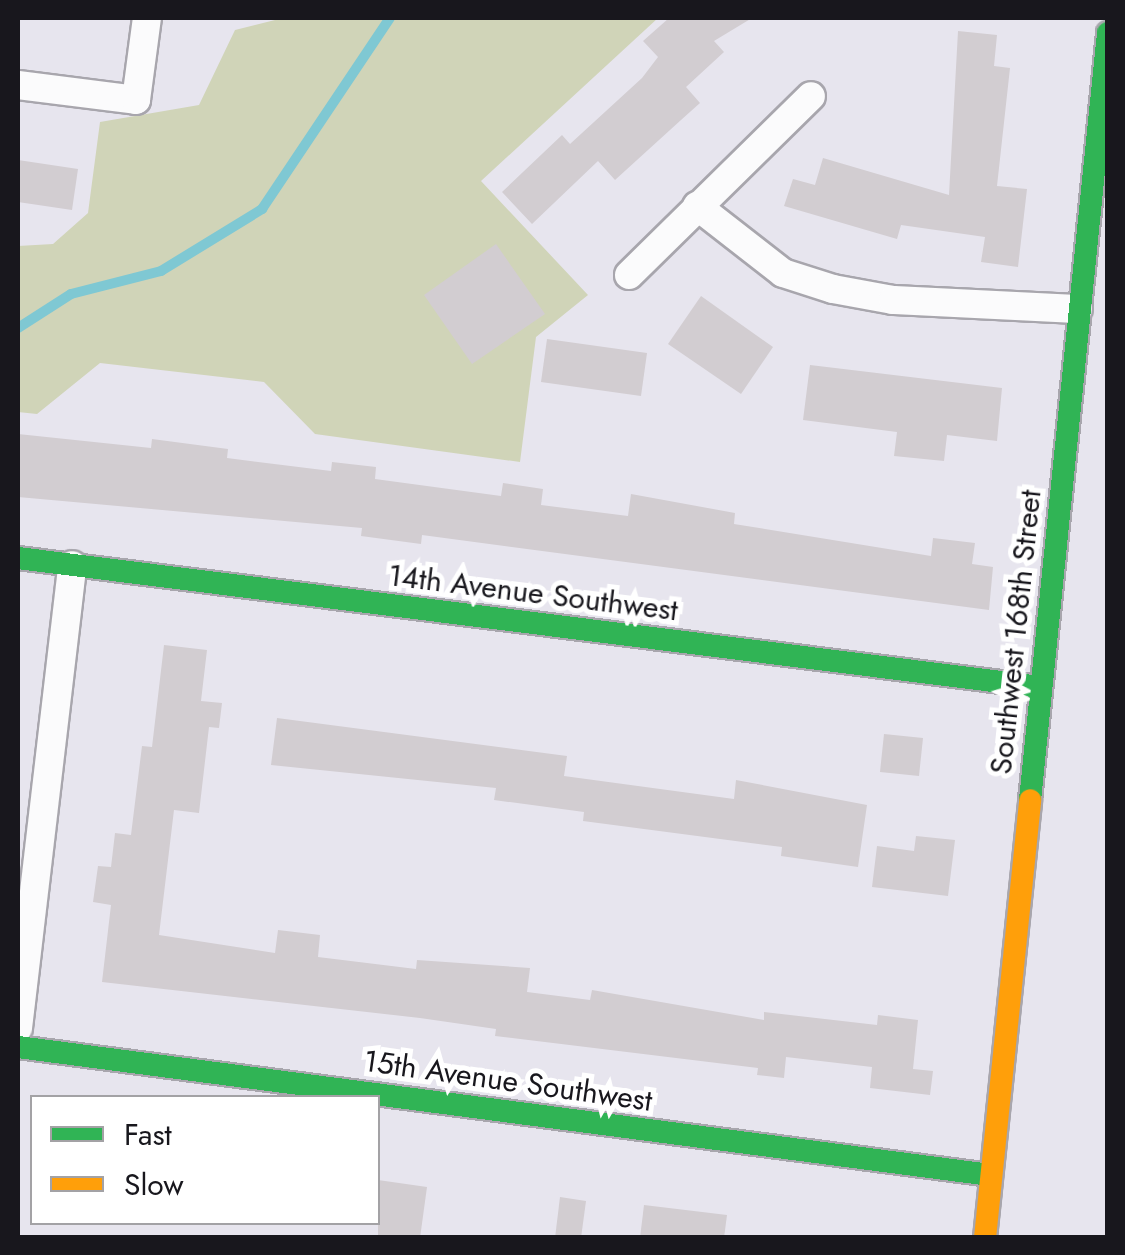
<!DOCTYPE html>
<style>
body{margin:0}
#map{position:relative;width:1125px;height:1255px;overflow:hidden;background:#e7e5ee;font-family:Jost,sans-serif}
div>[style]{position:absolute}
.green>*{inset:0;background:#d0d4b8}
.stream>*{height:10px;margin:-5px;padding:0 5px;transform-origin:5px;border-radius:5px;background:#7fc8d3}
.building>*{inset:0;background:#d2cdd1}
.roads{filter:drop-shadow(2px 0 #a8a6ad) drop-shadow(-2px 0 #a8a6ad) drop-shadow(0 2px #a8a6ad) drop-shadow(0 -2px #a8a6ad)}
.street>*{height:28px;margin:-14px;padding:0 14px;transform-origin:14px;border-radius:14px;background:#fbfbfc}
.fast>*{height:22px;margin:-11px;padding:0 11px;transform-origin:11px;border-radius:11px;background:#30b455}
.slow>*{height:22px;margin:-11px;padding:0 11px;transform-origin:11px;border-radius:11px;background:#ff9f0a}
span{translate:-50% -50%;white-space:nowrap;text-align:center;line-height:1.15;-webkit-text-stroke:10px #fff;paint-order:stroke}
.street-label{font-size:30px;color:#18171d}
.frame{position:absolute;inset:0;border:20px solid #18171d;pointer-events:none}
.legend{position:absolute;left:30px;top:1095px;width:350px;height:130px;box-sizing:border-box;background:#fff;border:2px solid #a3a2a5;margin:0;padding:12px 18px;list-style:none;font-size:30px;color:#18171d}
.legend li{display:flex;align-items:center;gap:20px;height:50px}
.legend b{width:50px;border:2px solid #a3a2a5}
</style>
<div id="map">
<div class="green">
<div style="clip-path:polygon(283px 18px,658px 18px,481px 181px,588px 295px,536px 337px,520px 462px,315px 434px,264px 382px,100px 363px,37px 414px,18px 412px,18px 246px,53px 244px,88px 213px,100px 122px,199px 105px,235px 30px)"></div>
</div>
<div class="stream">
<div style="left:18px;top:328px;width:63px;rotate:-32.7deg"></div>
<div style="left:71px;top:294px;width:93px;rotate:-14.3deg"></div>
<div style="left:161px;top:271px;width:119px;rotate:-31.5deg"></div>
<div style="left:262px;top:209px;width:230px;rotate:-56.2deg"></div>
</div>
<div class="building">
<div style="clip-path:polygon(669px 18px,752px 18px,714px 41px,724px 52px,686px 87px,700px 103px,681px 120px,615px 180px,598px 161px,532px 224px,502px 192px,562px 135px,570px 144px,642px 78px,658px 57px,643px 41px)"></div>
<div style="clip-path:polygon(958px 31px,997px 35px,994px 66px,1010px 68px,997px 186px,1027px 189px,1018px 267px,981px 262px,985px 237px,901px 225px,897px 239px,784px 206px,793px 179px,815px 185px,823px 158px,949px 195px)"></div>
<div style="clip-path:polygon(18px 160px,78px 169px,72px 210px,18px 202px)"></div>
<div style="clip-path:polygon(496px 244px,545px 314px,472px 364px,424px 295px)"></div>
<div style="clip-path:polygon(701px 296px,773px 347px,741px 394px,668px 344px)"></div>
<div style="clip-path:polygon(547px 339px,647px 353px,641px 396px,541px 382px)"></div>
<div style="clip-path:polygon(810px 365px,1002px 388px,997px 441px,947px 435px,944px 461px,894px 456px,897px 432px,803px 420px)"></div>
<div style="clip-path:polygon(18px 434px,151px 448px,152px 439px,228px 449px,227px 458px,331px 471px,332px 462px,376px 467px,375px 479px,501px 496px,503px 483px,543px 489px,541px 505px,628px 516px,631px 494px,735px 513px,734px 524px,931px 556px,933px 538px,975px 543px,972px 564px,993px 567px,989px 610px,422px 535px,421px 544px,361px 536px,362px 528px,18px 497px)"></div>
<div style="clip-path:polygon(164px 645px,207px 650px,201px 701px,222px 703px,219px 728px,209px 727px,199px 813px,174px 810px,159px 935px,275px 953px,278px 930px,320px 935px,318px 957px,416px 969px,417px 960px,530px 968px,527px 992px,590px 1000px,592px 990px,764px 1020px,764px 1012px,877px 1025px,878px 1015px,918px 1020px,913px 1069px,933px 1071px,930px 1095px,870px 1088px,872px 1067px,786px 1057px,784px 1078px,757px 1075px,758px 1068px,495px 1036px,496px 1029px,420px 1018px,102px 982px,111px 905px,93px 902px,98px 866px,111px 867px,115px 833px,131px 835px,142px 746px,152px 747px)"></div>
<div style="clip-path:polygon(277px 718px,567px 756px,564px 776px,734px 799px,736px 780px,867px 805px,858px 867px,781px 856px,782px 847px,583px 821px,584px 812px,494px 800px,496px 788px,271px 765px)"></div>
<div style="clip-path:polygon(884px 734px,923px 738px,919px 776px,880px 772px)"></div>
<div style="clip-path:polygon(916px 836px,955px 840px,948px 896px,872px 887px,877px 846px,914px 851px)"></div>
<div style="clip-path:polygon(378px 1180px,427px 1187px,420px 1238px,378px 1238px)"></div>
<div style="clip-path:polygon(560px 1197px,586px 1201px,581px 1238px,555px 1238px)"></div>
<div style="clip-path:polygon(644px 1205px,727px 1215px,724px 1238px,640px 1238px)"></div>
</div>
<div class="roads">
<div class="street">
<div style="left:18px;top:85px;width:119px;rotate:7.2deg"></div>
<div style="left:136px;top:100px;width:83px;rotate:-82.4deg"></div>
<div style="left:697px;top:206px;width:109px;rotate:37.9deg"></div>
<div style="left:783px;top:273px;width:52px;rotate:17.7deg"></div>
<div style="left:833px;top:289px;width:61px;rotate:10.4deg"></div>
<div style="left:893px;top:300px;width:185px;rotate:2.8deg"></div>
<div style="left:629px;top:275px;width:255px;rotate:-44.5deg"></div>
<div style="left:18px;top:1028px;width:466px;rotate:-83.3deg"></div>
</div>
<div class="fast">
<div style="left:18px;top:558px;width:1031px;rotate:7.19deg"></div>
<div style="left:1030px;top:800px;width:771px;rotate:-84.19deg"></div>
<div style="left:18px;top:1047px;width:980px;rotate:7.5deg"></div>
</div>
<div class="slow">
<div style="left:985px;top:1238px;width:440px;rotate:-84.1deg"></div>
</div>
</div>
<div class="street-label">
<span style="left:533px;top:593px;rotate:7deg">14th Avenue Southwest</span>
<span style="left:1016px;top:632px;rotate:-84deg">Southwest 168th Street</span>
<span style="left:508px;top:1081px;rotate:8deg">15th Avenue Southwest</span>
</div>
<div class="frame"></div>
<ul class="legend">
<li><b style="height:12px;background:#30b455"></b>Fast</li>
<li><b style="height:12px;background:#ff9f0a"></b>Slow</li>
</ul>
</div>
